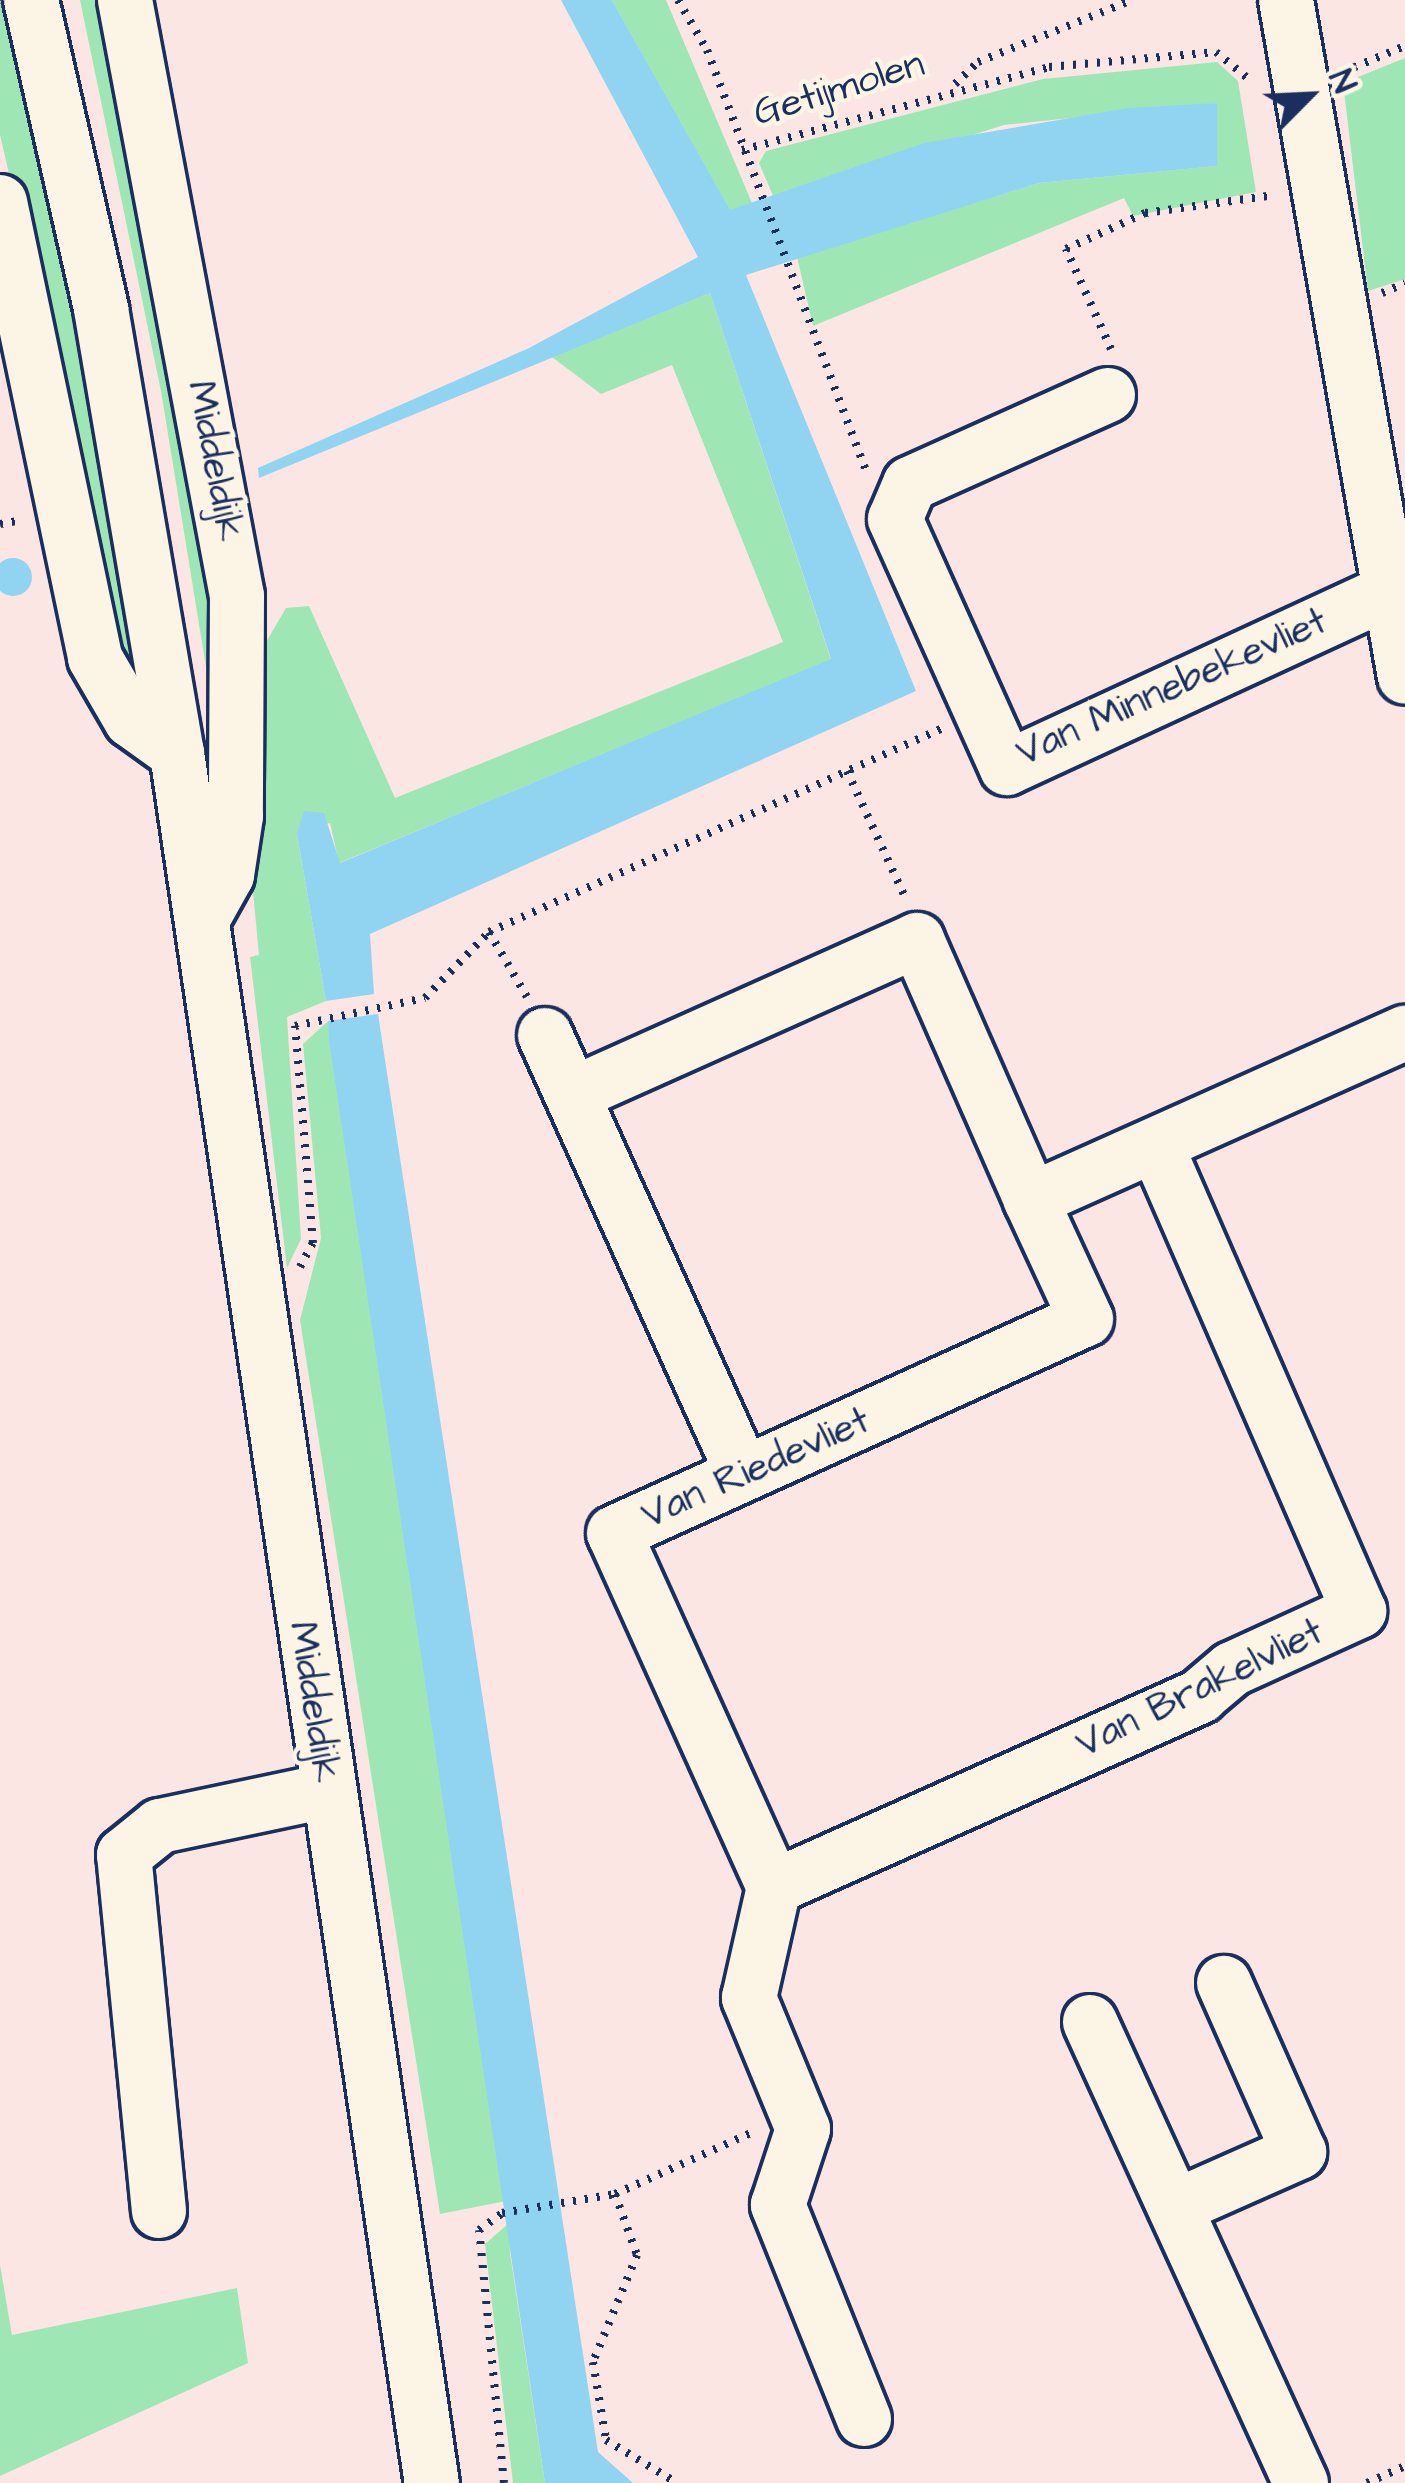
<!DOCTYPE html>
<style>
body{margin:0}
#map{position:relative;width:1405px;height:2483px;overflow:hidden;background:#fbe6e4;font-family:"Architects Daughter",sans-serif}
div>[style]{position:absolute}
.green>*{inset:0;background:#9ee7b5}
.water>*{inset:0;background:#90d4f1}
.round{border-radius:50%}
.path>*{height:8px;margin-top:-4px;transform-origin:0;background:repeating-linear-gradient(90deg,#1b2f5e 0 3px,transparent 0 12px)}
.roads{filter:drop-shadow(3px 0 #1b2f5e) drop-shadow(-3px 0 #1b2f5e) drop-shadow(0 3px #1b2f5e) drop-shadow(0 -3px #1b2f5e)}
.minor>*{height:54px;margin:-27px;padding:0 27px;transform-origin:27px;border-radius:27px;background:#fcf5e5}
span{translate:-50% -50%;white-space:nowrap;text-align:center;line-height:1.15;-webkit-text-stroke:9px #fcf5e5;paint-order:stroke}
.street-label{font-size:39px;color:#1b2f5e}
.north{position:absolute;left:1249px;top:36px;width:120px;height:120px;-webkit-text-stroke:9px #fcf5e5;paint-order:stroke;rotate:66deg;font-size:33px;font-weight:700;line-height:48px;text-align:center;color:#1b2f5e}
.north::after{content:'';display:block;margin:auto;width:42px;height:54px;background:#1b2f5e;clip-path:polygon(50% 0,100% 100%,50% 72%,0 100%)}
</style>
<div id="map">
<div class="green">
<div style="clip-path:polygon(0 0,19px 0,149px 684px,130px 688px,0 135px)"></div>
<div style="clip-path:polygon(80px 0,108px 0,215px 506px,229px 808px,161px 391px)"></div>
<div style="clip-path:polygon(612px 0,666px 0,752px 203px,730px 211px)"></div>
<div style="clip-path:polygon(1405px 58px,1405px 279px,1368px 291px,1343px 83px)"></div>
<div style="clip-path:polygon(1217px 62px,1238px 81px,1256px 192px,1133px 216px,1124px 198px,813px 326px,797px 257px,1039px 183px,1216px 166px,1216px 103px,1004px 125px,774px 198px,759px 163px,766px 151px,1043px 79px)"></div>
<div style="clip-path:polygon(710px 293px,831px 660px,339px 863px,330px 823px,297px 834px,326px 1001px,287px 1017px,301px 1239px,287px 1268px,250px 957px,259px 955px,249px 849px,262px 649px,286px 608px,309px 606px,395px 798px,783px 642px,672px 365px,601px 394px,552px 357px)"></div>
<div style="clip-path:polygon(328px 1021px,506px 2201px,440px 2214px,300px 1320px,321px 1238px,303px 1044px)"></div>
<div style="clip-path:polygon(509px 2223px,510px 2253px,545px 2483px,513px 2483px,485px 2244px)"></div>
<div style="clip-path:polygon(0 2265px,12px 2335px,237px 2288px,248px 2363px,0 2476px)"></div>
</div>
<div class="water">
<div style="clip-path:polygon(561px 0,612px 0,730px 210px,924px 143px,1129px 108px,1217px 103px,1217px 166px,1039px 183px,746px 275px,916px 691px,370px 934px,374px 994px,326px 1001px,297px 834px,304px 811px,324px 813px,340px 863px,831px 659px,710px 293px,259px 478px,258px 468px,529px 348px,698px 257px)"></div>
<div class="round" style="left:-6px;top:558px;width:38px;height:38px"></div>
<div style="clip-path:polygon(378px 1014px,598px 2452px,633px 2483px,545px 2483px,329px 1040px,328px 1021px)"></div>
</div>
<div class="path">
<div style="left:678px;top:0;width:58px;rotate:59.9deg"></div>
<div style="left:707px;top:50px;width:450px;rotate:69.3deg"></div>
<div style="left:1343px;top:72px;width:67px;rotate:-22.8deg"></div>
<div style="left:955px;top:84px;width:32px;rotate:-44deg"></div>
<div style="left:978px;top:62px;width:166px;rotate:-21.9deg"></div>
<div style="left:742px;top:150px;width:318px;rotate:-15.1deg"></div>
<div style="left:1049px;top:67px;width:168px;rotate:-5.1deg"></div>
<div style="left:1216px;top:52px;width:45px;rotate:39.6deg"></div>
<div style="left:1382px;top:293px;width:25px;rotate:-23deg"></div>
<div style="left:1111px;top:349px;width:110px;rotate:-114.2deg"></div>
<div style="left:1066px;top:249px;width:87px;rotate:-24.5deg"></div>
<div style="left:1145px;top:213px;width:131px;rotate:-7.9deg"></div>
<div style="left:0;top:524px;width:22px;rotate:-10deg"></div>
<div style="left:847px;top:771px;width:136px;rotate:65.3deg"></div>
<div style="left:489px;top:932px;width:497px;rotate:-24.2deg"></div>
<div style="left:300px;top:1267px;width:27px;rotate:-62deg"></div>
<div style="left:313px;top:1243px;width:218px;rotate:-94.7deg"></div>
<div style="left:295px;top:1026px;width:133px;rotate:-12.2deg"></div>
<div style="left:425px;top:998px;width:92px;rotate:-45.9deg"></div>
<div style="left:489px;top:932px;width:75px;rotate:59.7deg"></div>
<div style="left:615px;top:2194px;width:65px;rotate:70.2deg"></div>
<div style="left:637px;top:2255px;width:116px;rotate:112.4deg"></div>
<div style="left:593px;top:2362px;width:79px;rotate:80.5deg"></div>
<div style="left:606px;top:2440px;width:83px;rotate:31.2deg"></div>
<div style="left:504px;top:2483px;width:254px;rotate:-95.6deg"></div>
<div style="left:479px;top:2230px;width:29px;rotate:-36deg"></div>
<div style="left:502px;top:2213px;width:115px;rotate:-9.5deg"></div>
<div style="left:615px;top:2194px;width:154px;rotate:-24.2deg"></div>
<div style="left:1367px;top:2483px;width:42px;rotate:-24.1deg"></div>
</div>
<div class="roads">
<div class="minor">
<div style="left:31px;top:0;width:317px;rotate:77.2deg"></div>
<div style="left:101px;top:309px;width:450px;rotate:80.3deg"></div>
<div style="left:177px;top:753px;width:1749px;rotate:81.62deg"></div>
<div style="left:125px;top:0;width:606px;rotate:79.36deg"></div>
<div style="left:237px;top:596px;width:220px;rotate:90.3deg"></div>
<div style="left:236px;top:816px;width:60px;rotate:98.7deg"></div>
<div style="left:227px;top:875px;width:51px;rotate:119.1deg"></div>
<div style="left:1286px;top:0;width:687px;rotate:80.03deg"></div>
<div style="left:0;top:202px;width:466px;rotate:78.2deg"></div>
<div style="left:95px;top:658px;width:72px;rotate:59.9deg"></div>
<div style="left:131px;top:720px;width:57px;rotate:35.7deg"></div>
<div style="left:1108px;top:395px;width:217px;rotate:155.8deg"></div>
<div style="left:910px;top:484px;width:38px;rotate:113deg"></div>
<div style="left:895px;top:519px;width:273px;rotate:65.8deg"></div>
<div style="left:1007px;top:768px;width:415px;rotate:-24.8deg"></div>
<div style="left:545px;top:1035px;width:482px;rotate:65.7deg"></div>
<div style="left:573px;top:1094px;width:377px;rotate:-24.1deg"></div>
<div style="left:917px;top:940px;width:284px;rotate:66.3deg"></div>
<div style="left:774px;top:1887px;width:467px;rotate:-24.1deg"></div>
<div style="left:1200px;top:1696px;width:42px;rotate:-40.2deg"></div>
<div style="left:1232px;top:1669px;width:140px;rotate:-24.5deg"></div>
<div style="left:1359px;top:1611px;width:508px;rotate:-113.54deg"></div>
<div style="left:1090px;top:2022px;width:507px;rotate:65.41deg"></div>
<div style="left:1175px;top:2207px;width:136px;rotate:-23.9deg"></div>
<div style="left:1299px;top:2152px;width:185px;rotate:-113.9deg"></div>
<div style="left:159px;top:2211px;width:358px;rotate:-95.6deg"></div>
<div style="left:124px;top:1855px;width:46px;rotate:-38.9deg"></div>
<div style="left:160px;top:1826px;width:170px;rotate:-11.9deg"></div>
<div style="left:864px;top:2419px;width:231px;rotate:-111.9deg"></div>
<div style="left:778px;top:2205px;width:80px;rotate:-71.8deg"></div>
<div style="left:803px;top:2129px;width:142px;rotate:-112.4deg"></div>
<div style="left:749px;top:1998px;width:114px;rotate:-77.3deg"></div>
<div style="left:774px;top:1887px;width:388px;rotate:-114.3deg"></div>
<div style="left:614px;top:1533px;width:518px;rotate:-24.39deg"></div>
<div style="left:1086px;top:1319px;width:131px;rotate:-114.8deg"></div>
<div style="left:1031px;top:1200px;width:410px;rotate:-24.1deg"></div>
</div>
</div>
<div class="street-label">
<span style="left:839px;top:89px;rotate:-17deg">Getijmolen</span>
<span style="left:214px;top:461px;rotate:79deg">Middeldijk</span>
<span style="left:1172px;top:688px;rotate:-24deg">Van Minnebekevliet</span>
<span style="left:756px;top:1469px;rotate:-24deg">Van Riedevliet</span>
<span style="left:1200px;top:1689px;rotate:-26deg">Van Brakelvliet</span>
<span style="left:313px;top:1702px;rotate:81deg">Middeldijk</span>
</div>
<div class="north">N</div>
</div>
